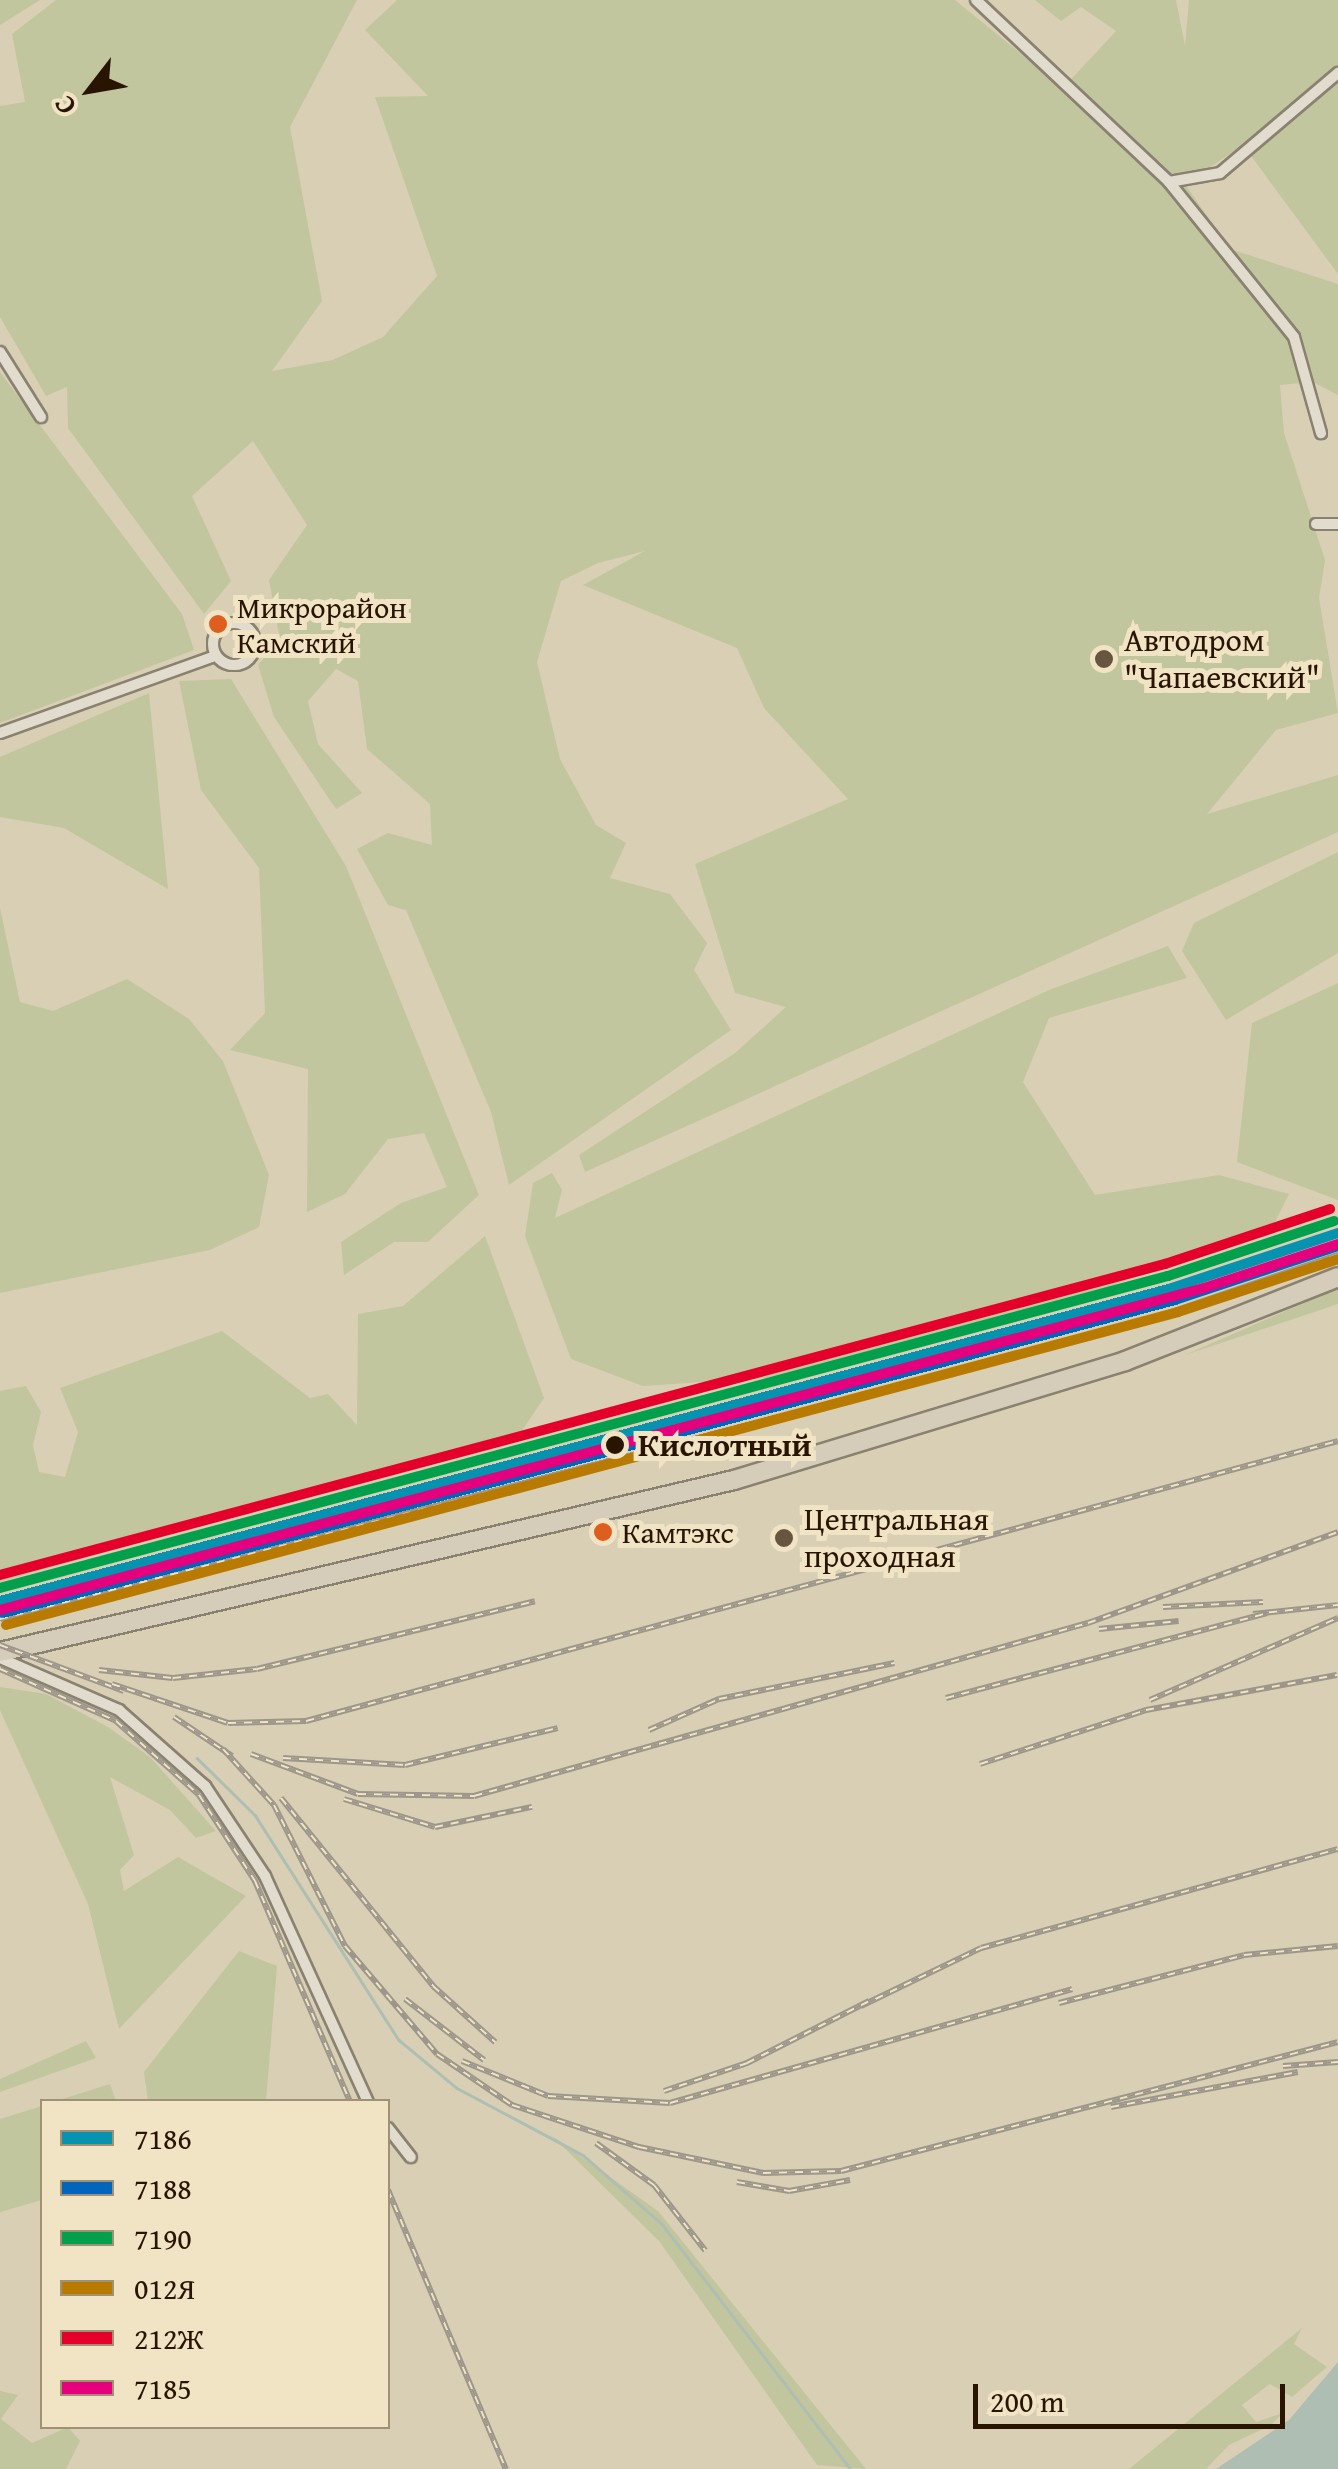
<!DOCTYPE html>
<meta charset="utf-8">
<style>
body{margin:0}
#map{position:relative;width:1338px;height:2469px;overflow:hidden;background:#d9cfb4;font-family:"Gentium Book Plus",serif}
div>[style]{position:absolute}
.green>*{inset:0;background:#c2c69e}
.water>*{inset:0;background:#aebeb3}
.stream>*{height:2.5px;margin:-1.25px;padding:0 1.25px;transform-origin:1.25px;border-radius:1.25px;background:#aebeb3}
.roads{filter:drop-shadow(2px 0 #8a8170) drop-shadow(-2px 0 #8a8170) drop-shadow(0 2px #8a8170) drop-shadow(0 -2px #8a8170)}
.minor>*{height:10px;margin:-5px;padding:0 5px;transform-origin:5px;border-radius:5px;background:#e1dcce}
.minor>.ring{margin:-5px;padding:0;box-sizing:content-box;background:none;border:10px solid #e1dcce;border-radius:50%}
.primary>*{height:18px;margin:-9px;padding:0 9px;transform-origin:9px;border-radius:9px;background:#d5ccb9}
.rail>*{height:6px;margin-top:-3px;transform-origin:0;background:repeating-linear-gradient(90deg,#f0e4c4 0 8px,#9d978b 0 16px);box-sizing:border-box;border-block:2px solid #9d978b}
.rail-1>*{height:10px;margin:-5px;padding:0 5px;transform-origin:5px;border-radius:5px;background:#0693af}
.rail-2>*{height:10px;margin:-5px;padding:0 5px;transform-origin:5px;border-radius:5px;background:#0065bd}
.rail-3>*{height:10px;margin:-5px;padding:0 5px;transform-origin:5px;border-radius:5px;background:#029f4d}
.rail-4>*{height:10px;margin:-5px;padding:0 5px;transform-origin:5px;border-radius:5px;background:#b97a00}
.rail-5>*{height:10px;margin:-5px;padding:0 5px;transform-origin:5px;border-radius:5px;background:#e4002b}
.rail-6>*{height:10px;margin:-5px;padding:0 5px;transform-origin:5px;border-radius:5px;background:#e5007d}
.dots>*{width:28px;height:28px;translate:-50% -50%;box-sizing:border-box;border:5px solid #f0e4c4;border-radius:50%}
span{translate:-50% -50%;white-space:nowrap;text-align:center;line-height:1.15;-webkit-text-stroke:10px #f0e4c4;paint-order:stroke}
.bus-label{font-size:30px;color:#291400}
.left{translate:0 -50%;text-align:left}
.poi-label{font-size:32px;color:#291400}
.stop-label{font-size:32px;color:#291400;font-weight:700}
.legend{position:absolute;left:40px;top:2099px;width:350px;height:330px;box-sizing:border-box;background:#f0e4c4;border:2px solid #a09176;margin:0;padding:12px 18px;list-style:none;font-size:30px;color:#291400}
.legend li{display:flex;align-items:center;gap:20px;height:50px}
.legend b{width:50px;border:2px solid #a09176}
.north{position:absolute;left:40px;top:40px;width:100px;height:100px;-webkit-text-stroke:8px #f0e4c4;paint-order:stroke;rotate:239deg;font-size:28px;font-weight:700;line-height:40px;text-align:center;color:#291400}
.north::after{content:'';display:block;margin:auto;width:35px;height:45px;background:#291400;clip-path:polygon(50% 0,100% 100%,50% 72%,0 100%)}
.scale{position:absolute;left:973px;top:2384px;width:312px;height:45px;box-sizing:border-box;border:5px solid #291400;border-top:0;padding-left:12px;font-size:30px;line-height:35px;white-space:nowrap;color:#291400;-webkit-text-stroke:8px #f0e4c4;paint-order:stroke}
</style>
<div id="map">
<div class="green">
<div style="clip-path:polygon(0 0,40px 0,0 25px)"></div>
<div style="clip-path:polygon(56px 0,357px 0,290px 127px,322px 301px,272px 371px,333px 360px,383px 337px,437px 276px,375px 97px,428px 96px,365px 30px,397px 0,955px 0,1063px 88px,1116px 31px,1081px 7px,1061px 21px,1035px 0,1176px 0,1185px 46px,1189px 0,1338px 0,1338px 274px,1243px 145px,1185px 184px,1230px 249px,1338px 284px,1338px 395px,1313px 382px,1280px 385px,1284px 433px,1325px 560px,1319px 598px,1338px 713px,1276px 730px,1207px 814px,1338px 775px,1338px 832px,585px 1172px,579px 1155px,735px 1053px,786px 1007px,735px 993px,695px 864px,848px 799px,764px 708px,737px 648px,583px 585px,645px 551px,598px 563px,561px 581px,537px 662px,560px 759px,596px 825px,626px 843px,610px 878px,670px 894px,707px 943px,694px 970px,731px 1030px,509px 1185px,491px 1112px,406px 910px,388px 905px,357px 849px,388px 833px,432px 845px,430px 804px,367px 749px,358px 681px,336px 669px,308px 701px,318px 744px,362px 793px,336px 809px,274px 717px,258px 665px,280px 640px,269px 580px,307px 525px,253px 441px,192px 496px,231px 581px,204px 614px,68px 428px,67px 387px,46px 396px,0 317px,0 106px,25px 102px,12px 34px)"></div>
<div style="clip-path:polygon(0 372px,182px 614px,194px 650px,0 723px)"></div>
<div style="clip-path:polygon(231px 679px,346px 866px,479px 1195px,428px 1242px,394px 1242px,344px 1275px,341px 1242px,401px 1203px,447px 1187px,424px 1133px,388px 1139px,345px 1194px,307px 1212px,308px 1069px,230px 1050px,265px 1013px,259px 868px,201px 790px,179px 681px)"></div>
<div style="clip-path:polygon(149px 693px,168px 889px,64px 828px,0 817px,0 757px)"></div>
<div style="clip-path:polygon(1338px 852px,1338px 953px,1226px 1020px,1182px 951px,1194px 923px)"></div>
<div style="clip-path:polygon(0 908px,20px 1002px,53px 1011px,127px 979px,189px 1019px,223px 1061px,269px 1175px,259px 1227px,210px 1250px,0 1293px)"></div>
<div style="clip-path:polygon(1168px 946px,1187px 978px,1049px 1018px,1023px 1082px,1095px 1195px,1219px 1175px,1289px 1194px,1275px 1222px,1053px 1309px,780px 1377px,643px 1386px,571px 1359px,525px 1236px,533px 1183px,552px 1173px,562px 1190px,555px 1218px,1049px 990px)"></div>
<div style="clip-path:polygon(1338px 983px,1338px 1200px,1237px 1162px,1252px 1023px)"></div>
<div style="clip-path:polygon(485px 1236px,544px 1398px,519px 1435px,0 1582px,0 1391px,26px 1386px,41px 1412px,33px 1445px,39px 1472px,65px 1477px,78px 1432px,60px 1388px,222px 1331px,310px 1398px,328px 1394px,357px 1425px,358px 1314px,403px 1306px)"></div>
<div style="clip-path:polygon(1338px 1288px,1338px 1304px,1185px 1355px)"></div>
<div style="clip-path:polygon(0 1687px,46px 1694px,108px 1727px,150px 1757px,216px 1831px,196px 1838px,170px 1810px,110px 1777px,134px 1855px,120px 1870px,124px 1891px,178px 1857px,246px 1896px,119px 2029px,88px 1904px,0 1710px)"></div>
<div style="clip-path:polygon(239px 1951px,277px 1966px,266px 2101px,148px 2101px,144px 2072px)"></div>
<div style="clip-path:polygon(86px 2041px,96px 2058px,0 2092px,0 2079px)"></div>
<div style="clip-path:polygon(110px 2084px,116px 2101px,56px 2101px)"></div>
<div style="clip-path:polygon(42px 2106px,42px 2200px,0 2212px,0 2119px)"></div>
<div style="clip-path:polygon(551px 2135px,658px 2211px,866px 2469px,817px 2465px,659px 2241px)"></div>
<div style="clip-path:polygon(1302px 2328px,1294px 2344px,1327px 2367px,1292px 2397px,1270px 2384px,1242px 2405px,1256px 2422px,1283px 2413px,1271px 2425px,1229px 2445px,1206px 2469px,1129px 2469px)"></div>
<div style="clip-path:polygon(0 2391px,18px 2395px,1px 2419px,32px 2443px,68px 2427px,80px 2441px,66px 2469px,0 2469px)"></div>
</div>
<div class="water">
<div style="clip-path:polygon(1338px 2362px,1338px 2469px,1216px 2469px,1289px 2420px)"></div>
</div>
<div class="stream">
<div style="left:197px;top:1758px;width:81px;rotate:44.5deg"></div>
<div style="left:255px;top:1815px;width:267px;rotate:57.4deg"></div>
<div style="left:399px;top:2040px;width:75px;rotate:39.6deg"></div>
<div style="left:457px;top:2088px;width:143px;rotate:28deg"></div>
<div style="left:583px;top:2155px;width:105px;rotate:41.1deg"></div>
<div style="left:662px;top:2224px;width:309px;rotate:52.4deg"></div>
</div>
<div class="roads">
<div class="minor">
<div style="left:976px;top:0;width:265px;rotate:43.3deg"></div>
<div style="left:1169px;top:182px;width:199px;rotate:51.1deg"></div>
<div style="left:1294px;top:337px;width:100px;rotate:74.3deg"></div>
<div style="left:1169px;top:182px;width:52px;rotate:-10deg"></div>
<div style="left:1220px;top:173px;width:155px;rotate:-40.3deg"></div>
<div style="left:0;top:352px;width:77px;rotate:57.8deg"></div>
<div style="left:1316px;top:524px;width:22px"></div>
<div class="ring" style="left:213px;top:623px;width:32px;height:32px"></div>
<div style="left:0;top:733px;width:228px;rotate:-19.7deg"></div>
<div style="left:0;top:1658px;width:130px;rotate:23.6deg"></div>
<div style="left:119px;top:1710px;width:115px;rotate:41.5deg"></div>
<div style="left:205px;top:1786px;width:108px;rotate:56.3deg"></div>
<div style="left:265px;top:1876px;width:248px;rotate:65.5deg"></div>
<div style="left:388px;top:2128px;width:37px;rotate:52deg"></div>
</div>
<div class="primary">
<div style="left:0;top:1652px;width:754px;rotate:-13.19deg"></div>
<div style="left:734px;top:1480px;width:409px;rotate:-16.9deg"></div>
<div style="left:1125px;top:1361px;width:229px;rotate:-21.5deg"></div>
</div>
</div>
<div class="rail">
<div style="left:1163px;top:1607px;width:100px;rotate:-2.9deg"></div>
<div style="left:1253px;top:1614px;width:85px;rotate:-6deg"></div>
<div style="left:0;top:1619px;width:1171px;rotate:-14.55deg"></div>
<div style="left:1133px;top:1325px;width:217px;rotate:-18.9deg"></div>
<div style="left:1099px;top:1629px;width:80px;rotate:-5.7deg"></div>
<div style="left:0;top:1645px;width:132px;rotate:20.4deg"></div>
<div style="left:0;top:1669px;width:127px;rotate:24.1deg"></div>
<div style="left:116px;top:1721px;width:111px;rotate:41.7deg"></div>
<div style="left:199px;top:1795px;width:103px;rotate:56.9deg"></div>
<div style="left:255px;top:1881px;width:241px;rotate:66.7deg"></div>
<div style="left:99px;top:1670px;width:74px;rotate:6.2deg"></div>
<div style="left:173px;top:1678px;width:84px;rotate:-6.1deg"></div>
<div style="left:257px;top:1669px;width:286px;rotate:-13.7deg"></div>
<div style="left:112px;top:1684px;width:122px;rotate:18.6deg"></div>
<div style="left:228px;top:1723px;width:78px;rotate:-1.5deg"></div>
<div style="left:306px;top:1721px;width:1069px;rotate:-15.18deg"></div>
<div style="left:946px;top:1698px;width:332px;rotate:-14.8deg"></div>
<div style="left:1150px;top:1700px;width:205px;rotate:-23.6deg"></div>
<div style="left:174px;top:1717px;width:70px;rotate:33.9deg"></div>
<div style="left:649px;top:1730px;width:77px;rotate:-23.9deg"></div>
<div style="left:719px;top:1699px;width:179px;rotate:-11.6deg"></div>
<div style="left:223px;top:1749px;width:76px;rotate:47.7deg"></div>
<div style="left:274px;top:1805px;width:158px;rotate:63.3deg"></div>
<div style="left:345px;top:1946px;width:142px;rotate:49.6deg"></div>
<div style="left:437px;top:2054px;width:91px;rotate:34.2deg"></div>
<div style="left:512px;top:2105px;width:134px;rotate:18.3deg"></div>
<div style="left:639px;top:2147px;width:127px;rotate:11.8deg"></div>
<div style="left:763px;top:2173px;width:78px;rotate:-1.5deg"></div>
<div style="left:841px;top:2171px;width:513px;rotate:-14.55deg"></div>
<div style="left:251px;top:1754px;width:114px;rotate:20.5deg"></div>
<div style="left:358px;top:1794px;width:116px;rotate:1deg"></div>
<div style="left:474px;top:1796px;width:638px;rotate:-15.74deg"></div>
<div style="left:1088px;top:1623px;width:266px;rotate:-20deg"></div>
<div style="left:283px;top:1758px;width:122px;rotate:3.3deg"></div>
<div style="left:405px;top:1765px;width:157px;rotate:-13.6deg"></div>
<div style="left:980px;top:1764px;width:175px;rotate:-18deg"></div>
<div style="left:1146px;top:1710px;width:194px;rotate:-10.4deg"></div>
<div style="left:281px;top:1798px;width:242px;rotate:51deg"></div>
<div style="left:433px;top:1986px;width:84px;rotate:42.1deg"></div>
<div style="left:344px;top:1799px;width:95px;rotate:17.1deg"></div>
<div style="left:435px;top:1827px;width:99px;rotate:-11.7deg"></div>
<div style="left:405px;top:1999px;width:100px;rotate:37.7deg"></div>
<div style="left:1059px;top:2003px;width:191px;rotate:-14.5deg"></div>
<div style="left:1244px;top:1955px;width:94px;rotate:-5.5deg"></div>
<div style="left:861px;top:2006px;width:133px;rotate:-25.8deg"></div>
<div style="left:981px;top:1948px;width:370px;rotate:-15.5deg"></div>
<div style="left:462px;top:2061px;width:93px;rotate:22.1deg"></div>
<div style="left:548px;top:2096px;width:122px;rotate:3.3deg"></div>
<div style="left:670px;top:2103px;width:418px;rotate:-15.8deg"></div>
<div style="left:1283px;top:2066px;width:55px;rotate:-4.2deg"></div>
<div style="left:664px;top:2091px;width:88px;rotate:-18.6deg"></div>
<div style="left:747px;top:2063px;width:137px;rotate:-26.9deg"></div>
<div style="left:1111px;top:2107px;width:190px;rotate:-10.6deg"></div>
<div style="left:596px;top:2143px;width:72px;rotate:35.9deg"></div>
<div style="left:654px;top:2185px;width:83px;rotate:51.9deg"></div>
<div style="left:737px;top:2182px;width:53px;rotate:9.8deg"></div>
<div style="left:789px;top:2191px;width:62px;rotate:-10.2deg"></div>
<div style="left:388px;top:2190px;width:303px;rotate:67.1deg"></div>
</div>
<div class="rail-1">
<div style="left:0;top:1601px;width:1213px;rotate:-14.95deg"></div>
<div style="left:1172px;top:1288px;width:175px;rotate:-18.3deg"></div>
</div>
<div class="rail-2">
<div style="left:3px;top:1613px;width:1213px;rotate:-14.95deg"></div>
<div style="left:1175px;top:1300px;width:172px;rotate:-18.3deg"></div>
</div>
<div class="rail-3">
<div style="left:0;top:1588px;width:1209px;rotate:-14.96deg"></div>
<div style="left:1168px;top:1276px;width:175px;rotate:-18.3deg"></div>
</div>
<div class="rail-4">
<div style="left:6px;top:1625px;width:1213px;rotate:-14.95deg"></div>
<div style="left:1178px;top:1312px;width:169px;rotate:-18.3deg"></div>
</div>
<div class="rail-5">
<div style="left:0;top:1575px;width:1206px;rotate:-14.95deg"></div>
<div style="left:1165px;top:1264px;width:174px;rotate:-18.4deg"></div>
</div>
<div class="rail-6">
<div style="left:0;top:1610px;width:1246px;rotate:-14.97deg"></div>
<div style="left:1204px;top:1288px;width:141px;rotate:-18.2deg"></div>
</div>
<div class="dots">
<div style="left:218px;top:624px;background:#de5d1f"></div>
<div style="left:1104px;top:659px;background:#67553f"></div>
<div style="left:615px;top:1445px;background:#291400"></div>
<div style="left:603px;top:1532px;background:#de5d1f"></div>
<div style="left:784px;top:1538px;background:#67553f"></div>
</div>
<div class="bus-label">
<span class="left" style="left:237px;top:624px">Микрорайон<br>Камский</span>
<span class="left" style="left:622px;top:1532px">Камтэкс</span>
</div>
<div class="poi-label">
<span class="left" style="left:1124px;top:659px">Автодром<br>"Чапаевский"</span>
<span class="left" style="left:804px;top:1538px">Центральная<br>проходная</span>
</div>
<div class="stop-label">
<span class="left" style="left:638px;top:1445px">Кислотный</span>
</div>
<ul class="legend">
<li><b style="height:12px;background:#0693af"></b>7186</li>
<li><b style="height:12px;background:#0065bd"></b>7188</li>
<li><b style="height:12px;background:#029f4d"></b>7190</li>
<li><b style="height:12px;background:#b97a00"></b>012Я</li>
<li><b style="height:12px;background:#e4002b"></b>212Ж</li>
<li><b style="height:12px;background:#e5007d"></b>7185</li>
</ul>
<div class="north">С</div>
<div class="scale">200 m</div>
</div>
